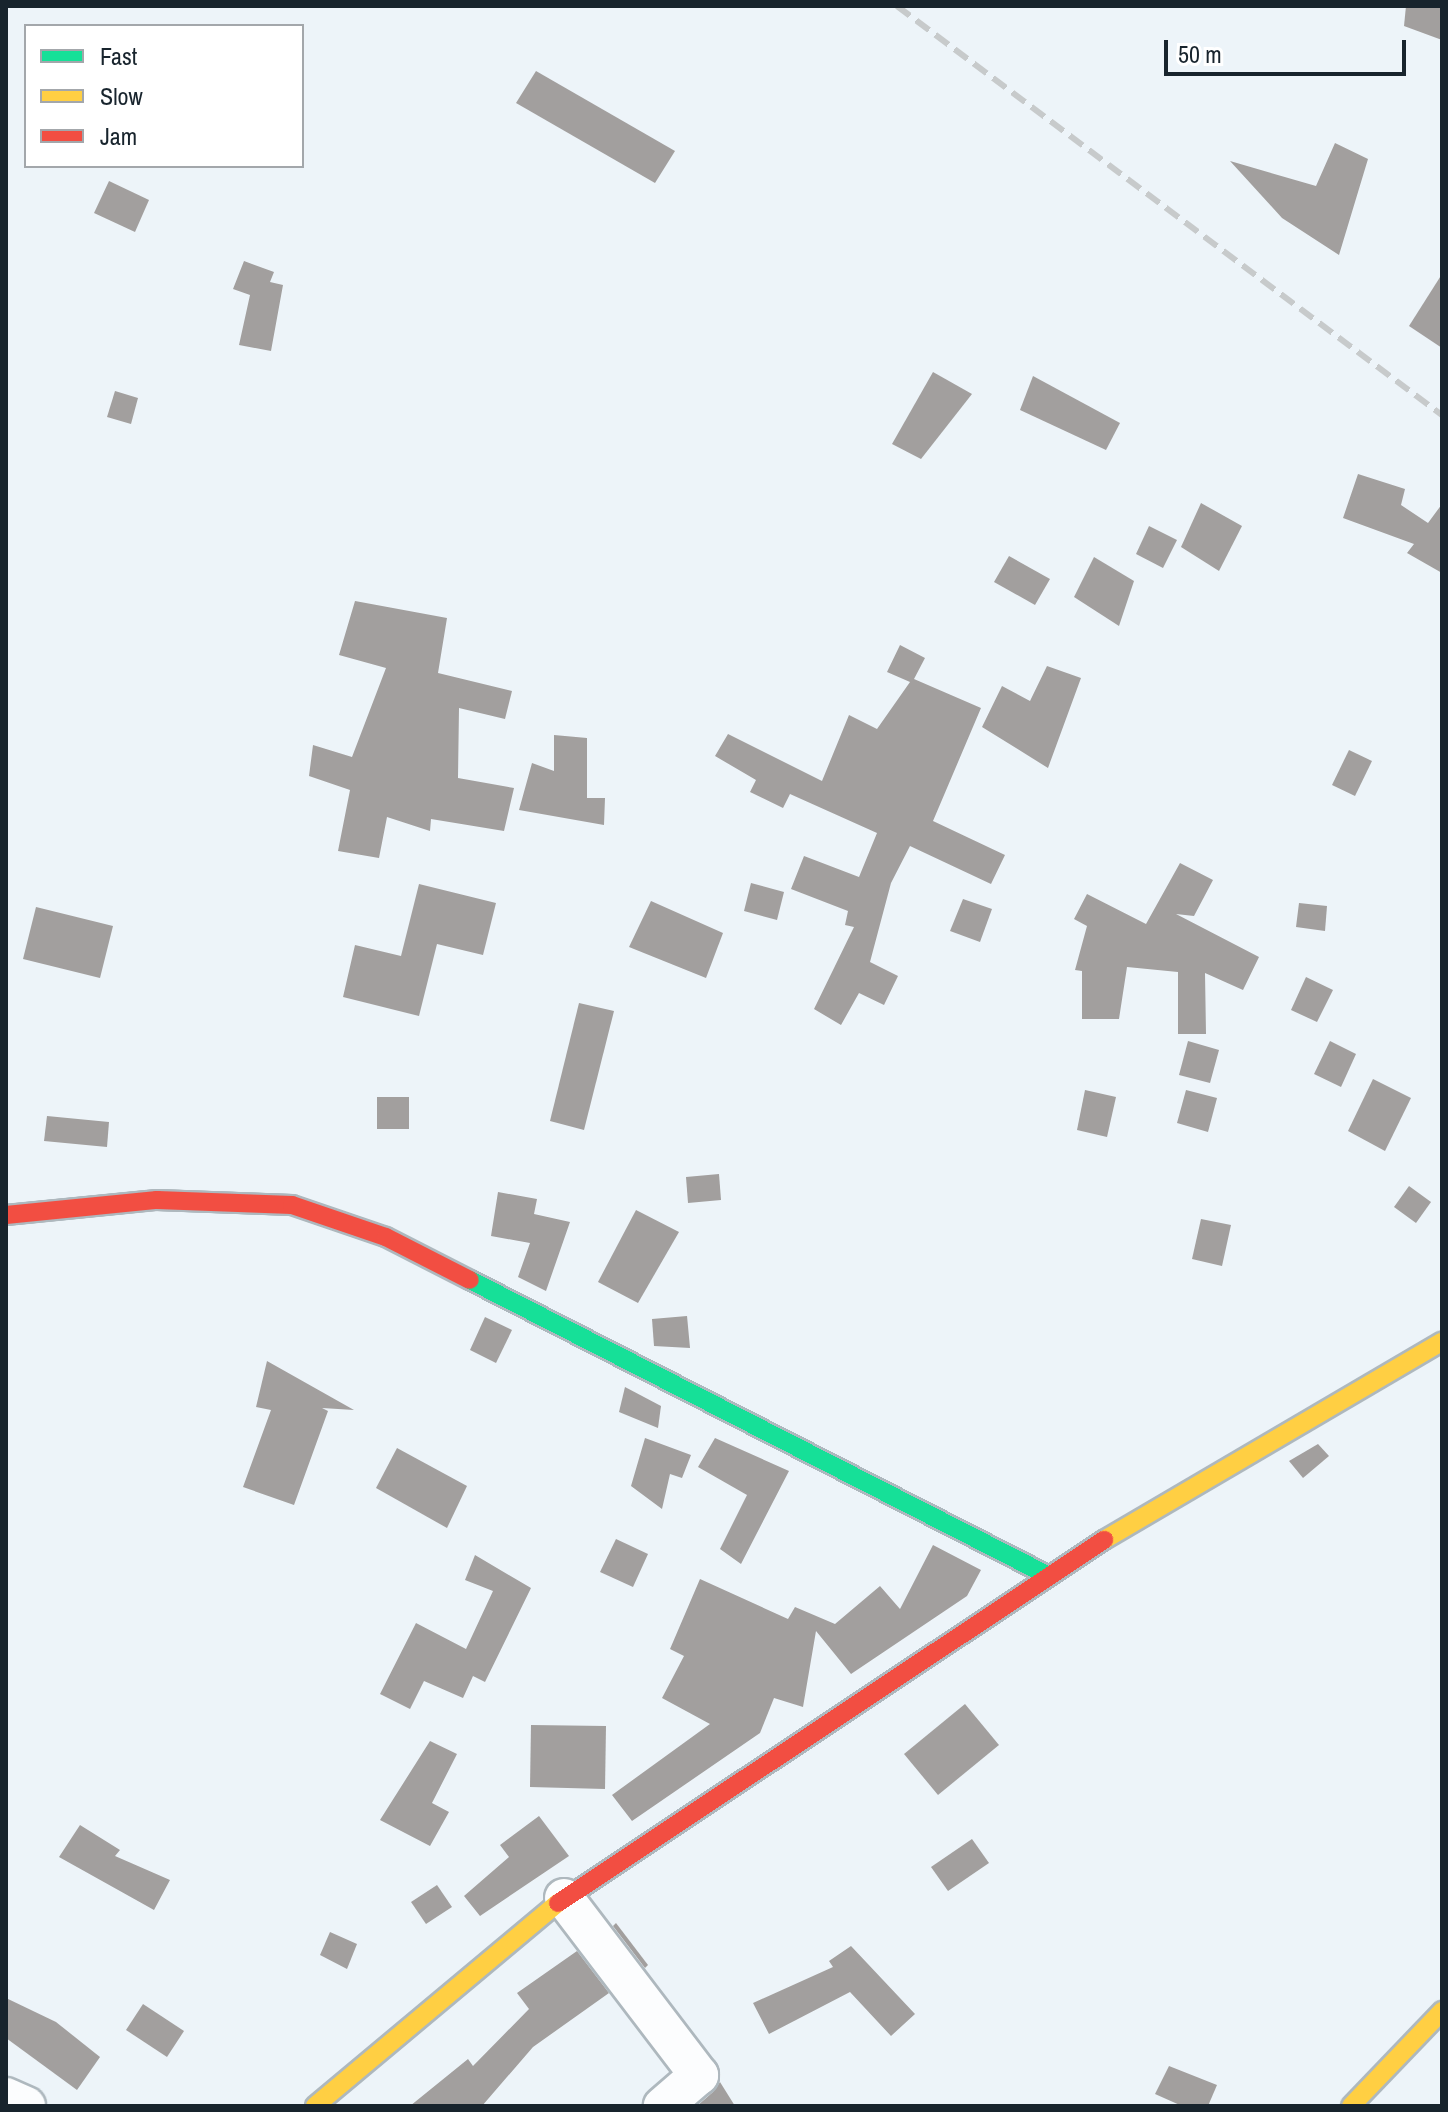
<!DOCTYPE html>
<style>
body{margin:0}
#map{position:relative;width:1448px;height:2112px;overflow:hidden;background:#edf4f9;font-family:"Archivo Narrow",sans-serif}
div>[style]{position:absolute}
.building>*{inset:0;background:#a29f9e}
.roads{filter:drop-shadow(2px 0 #aeb8be) drop-shadow(-2px 0 #aeb8be) drop-shadow(0 2px #aeb8be) drop-shadow(0 -2px #aeb8be)}
.street>*{height:38px;margin:-19px;padding:0 19px;transform-origin:19px;border-radius:19px;background:#fcfdfe}
.fast>*{height:18px;margin:-9px;padding:0 9px;transform-origin:9px;border-radius:9px;background:#16e098}
.slow>*{height:18px;margin:-9px;padding:0 9px;transform-origin:9px;border-radius:9px;background:#ffcf43}
.jam>*{height:18px;margin:-9px;padding:0 9px;transform-origin:9px;border-radius:9px;background:#f24e42}
.rail>*{height:6px;margin-top:-3px;transform-origin:0;background:repeating-linear-gradient(90deg,#c7cacb 0 16px,transparent 0 24px)}
span{translate:-50% -50%;white-space:nowrap;text-align:center;line-height:1.15;-webkit-text-stroke:8px #fff;paint-order:stroke}
.frame{position:absolute;inset:0;border:8px solid #18242d;pointer-events:none}
.legend{position:absolute;left:24px;top:24px;width:280px;height:144px;box-sizing:border-box;background:#fff;border:2px solid #a3a7ab;margin:0;padding:10px 14px;list-style:none;font-size:24px;color:#18242d}
.legend li{display:flex;align-items:center;gap:16px;height:40px}
.legend b{width:40px;border:2px solid #a3a7ab}
.scale{position:absolute;left:1164px;top:40px;width:242px;height:36px;box-sizing:border-box;border:4px solid #18242d;border-top:0;padding-left:10px;font-size:24px;line-height:28px;white-space:nowrap;color:#18242d;-webkit-text-stroke:6px #fff;paint-order:stroke}
</style>
<div id="map">
<div class="building">
<div style="clip-path:polygon(1406px 6px,1442px 6px,1442px 40px,1404px 26px)"></div>
<div style="clip-path:polygon(536px 71px,675px 151px,655px 183px,516px 103px)"></div>
<div style="clip-path:polygon(1335px 143px,1368px 159px,1339px 255px,1282px 218px,1230px 161px,1316px 186px)"></div>
<div style="clip-path:polygon(109px 181px,149px 200px,135px 232px,94px 213px)"></div>
<div style="clip-path:polygon(244px 261px,274px 272px,270px 282px,283px 285px,271px 351px,239px 345px,250px 295px,233px 289px)"></div>
<div style="clip-path:polygon(1442px 274px,1442px 348px,1409px 326px)"></div>
<div style="clip-path:polygon(933px 372px,972px 394px,921px 459px,892px 444px)"></div>
<div style="clip-path:polygon(1033px 376px,1120px 423px,1106px 450px,1020px 410px)"></div>
<div style="clip-path:polygon(115px 391px,138px 398px,131px 424px,107px 417px)"></div>
<div style="clip-path:polygon(1358px 474px,1405px 489px,1401px 505px,1428px 523px,1442px 504px,1442px 573px,1407px 553px,1414px 544px,1343px 518px)"></div>
<div style="clip-path:polygon(1201px 503px,1242px 526px,1219px 571px,1181px 547px)"></div>
<div style="clip-path:polygon(1149px 526px,1177px 540px,1163px 568px,1136px 554px)"></div>
<div style="clip-path:polygon(1009px 556px,1050px 579px,1035px 605px,994px 582px)"></div>
<div style="clip-path:polygon(1094px 557px,1134px 581px,1119px 626px,1074px 597px)"></div>
<div style="clip-path:polygon(355px 601px,447px 618px,438px 673px,512px 691px,505px 719px,459px 708px,458px 778px,514px 788px,504px 831px,431px 819px,430px 831px,387px 817px,379px 858px,338px 851px,350px 790px,309px 776px,313px 745px,352px 757px,386px 668px,339px 655px)"></div>
<div style="clip-path:polygon(900px 645px,925px 658px,914px 679px,981px 708px,933px 821px,1005px 855px,991px 884px,910px 846px,891px 883px,870px 962px,898px 976px,884px 1005px,859px 993px,841px 1025px,814px 1009px,854px 927px,845px 925px,848px 911px,791px 889px,804px 856px,859px 877px,877px 833px,790px 794px,783px 808px,750px 792px,756px 780px,715px 756px,728px 734px,822px 781px,849px 715px,877px 729px,910px 682px,887px 672px)"></div>
<div style="clip-path:polygon(1047px 666px,1081px 678px,1048px 768px,982px 727px,1002px 686px,1030px 701px)"></div>
<div style="clip-path:polygon(554px 735px,587px 738px,587px 798px,605px 798px,604px 825px,519px 810px,532px 763px,554px 771px)"></div>
<div style="clip-path:polygon(1349px 750px,1372px 761px,1355px 796px,1332px 785px)"></div>
<div style="clip-path:polygon(1180px 863px,1213px 880px,1194px 916px,1176px 914px,1259px 957px,1243px 990px,1205px 973px,1206px 1034px,1178px 1034px,1178px 972px,1127px 967px,1119px 1019px,1082px 1019px,1082px 971px,1075px 970px,1087px 926px,1074px 919px,1087px 894px,1146px 924px)"></div>
<div style="clip-path:polygon(751px 883px,784px 892px,777px 920px,744px 911px)"></div>
<div style="clip-path:polygon(419px 884px,496px 903px,483px 955px,437px 944px,419px 1016px,343px 997px,355px 945px,401px 956px)"></div>
<div style="clip-path:polygon(963px 899px,992px 909px,980px 942px,950px 931px)"></div>
<div style="clip-path:polygon(651px 901px,723px 933px,706px 978px,629px 947px)"></div>
<div style="clip-path:polygon(1299px 903px,1327px 906px,1325px 931px,1296px 927px)"></div>
<div style="clip-path:polygon(36px 907px,113px 926px,100px 978px,23px 959px)"></div>
<div style="clip-path:polygon(1306px 977px,1333px 990px,1317px 1022px,1291px 1010px)"></div>
<div style="clip-path:polygon(579px 1003px,614px 1011px,584px 1130px,550px 1121px)"></div>
<div style="clip-path:polygon(1188px 1041px,1219px 1050px,1210px 1083px,1179px 1075px)"></div>
<div style="clip-path:polygon(1330px 1041px,1356px 1054px,1341px 1087px,1314px 1074px)"></div>
<div style="clip-path:polygon(1373px 1079px,1411px 1098px,1385px 1151px,1348px 1131px)"></div>
<div style="clip-path:polygon(1085px 1090px,1116px 1097px,1107px 1137px,1077px 1130px)"></div>
<div style="clip-path:polygon(1186px 1090px,1217px 1098px,1208px 1132px,1177px 1123px)"></div>
<div style="clip-path:polygon(377px 1097px,409px 1097px,409px 1129px,377px 1129px)"></div>
<div style="clip-path:polygon(47px 1116px,109px 1122px,107px 1147px,44px 1141px)"></div>
<div style="clip-path:polygon(719px 1174px,721px 1200px,688px 1203px,686px 1177px)"></div>
<div style="clip-path:polygon(1409px 1186px,1431px 1202px,1416px 1223px,1394px 1207px)"></div>
<div style="clip-path:polygon(498px 1192px,537px 1199px,534px 1214px,570px 1222px,546px 1291px,518px 1277px,530px 1243px,491px 1236px)"></div>
<div style="clip-path:polygon(636px 1210px,679px 1232px,638px 1303px,598px 1282px)"></div>
<div style="clip-path:polygon(1201px 1219px,1231px 1225px,1222px 1266px,1192px 1259px)"></div>
<div style="clip-path:polygon(687px 1316px,690px 1348px,654px 1346px,652px 1319px)"></div>
<div style="clip-path:polygon(485px 1317px,512px 1330px,496px 1363px,470px 1350px)"></div>
<div style="clip-path:polygon(267px 1361px,354px 1410px,322px 1408px,328px 1411px,294px 1505px,243px 1487px,271px 1410px,256px 1407px)"></div>
<div style="clip-path:polygon(625px 1387px,661px 1406px,658px 1428px,619px 1412px)"></div>
<div style="clip-path:polygon(645px 1438px,691px 1455px,682px 1478px,670px 1474px,662px 1509px,631px 1486px)"></div>
<div style="clip-path:polygon(715px 1438px,789px 1471px,741px 1564px,720px 1549px,747px 1495px,698px 1467px)"></div>
<div style="clip-path:polygon(1318px 1444px,1329px 1456px,1303px 1478px,1289px 1461px)"></div>
<div style="clip-path:polygon(397px 1448px,467px 1486px,447px 1528px,376px 1488px)"></div>
<div style="clip-path:polygon(616px 1539px,648px 1554px,633px 1587px,600px 1572px)"></div>
<div style="clip-path:polygon(933px 1545px,981px 1570px,967px 1596px,851px 1674px,816px 1631px,803px 1707px,774px 1698px,760px 1733px,632px 1821px,612px 1795px,710px 1724px,662px 1698px,684px 1656px,670px 1649px,700px 1579px,788px 1619px,795px 1607px,835px 1624px,880px 1586px,900px 1609px)"></div>
<div style="clip-path:polygon(475px 1555px,531px 1588px,485px 1682px,473px 1676px,463px 1698px,424px 1681px,410px 1709px,380px 1694px,416px 1623px,466px 1649px,493px 1591px,465px 1580px)"></div>
<div style="clip-path:polygon(965px 1704px,999px 1745px,938px 1795px,904px 1754px)"></div>
<div style="clip-path:polygon(531px 1725px,606px 1726px,605px 1789px,530px 1787px)"></div>
<div style="clip-path:polygon(430px 1741px,457px 1754px,432px 1803px,449px 1812px,430px 1846px,380px 1820px)"></div>
<div style="clip-path:polygon(539px 1816px,569px 1856px,480px 1916px,464px 1896px,509px 1857px,500px 1845px)"></div>
<div style="clip-path:polygon(80px 1825px,120px 1850px,115px 1856px,170px 1880px,154px 1910px,59px 1857px)"></div>
<div style="clip-path:polygon(972px 1839px,989px 1863px,948px 1891px,931px 1867px)"></div>
<div style="clip-path:polygon(437px 1885px,452px 1907px,426px 1924px,411px 1902px)"></div>
<div style="clip-path:polygon(616px 1923px,648px 1965px,645px 1968px,613px 1926px)"></div>
<div style="clip-path:polygon(330px 1932px,357px 1944px,347px 1969px,320px 1955px)"></div>
<div style="clip-path:polygon(851px 1946px,915px 2014px,891px 2036px,850px 1992px,769px 2034px,753px 2003px,833px 1967px,829px 1961px)"></div>
<div style="clip-path:polygon(577px 1951px,609px 1993px,533px 2047px,482px 2106px,410px 2106px,468px 2059px,473px 2066px,529px 2009px,517px 1993px)"></div>
<div style="clip-path:polygon(6px 1998px,56px 2022px,100px 2057px,77px 2090px,6px 2038px)"></div>
<div style="clip-path:polygon(143px 2004px,184px 2031px,167px 2057px,126px 2030px)"></div>
<div style="clip-path:polygon(1169px 2066px,1217px 2085px,1208px 2106px,1182px 2106px,1155px 2094px)"></div>
<div style="clip-path:polygon(720px 2082px,735px 2106px,697px 2106px,713px 2092px)"></div>
</div>
<div class="roads">
<div class="street">
<div style="left:564px;top:1898px;width:223px;rotate:52.7deg"></div>
<div style="left:699px;top:2075px;width:48px;rotate:139.3deg"></div>
<div style="left:6px;top:2097px;width:22px;rotate:24deg"></div>
</div>
<div class="fast">
<div style="left:470px;top:1280px;width:646px;rotate:27.08deg"></div>
</div>
<div class="slow">
<div style="left:1104px;top:1540px;width:392px;rotate:-30.4deg"></div>
<div style="left:315px;top:2106px;width:317px;rotate:-39.9deg"></div>
<div style="left:1351px;top:2106px;width:132px;rotate:-46.2deg"></div>
</div>
<div class="jam">
<div style="left:6px;top:1215px;width:152px;rotate:-5.7deg"></div>
<div style="left:157px;top:1200px;width:135px;rotate:2.1deg"></div>
<div style="left:292px;top:1205px;width:99px;rotate:18.8deg"></div>
<div style="left:386px;top:1237px;width:94px;rotate:27.1deg"></div>
<div style="left:558px;top:1903px;width:656px;rotate:-33.62deg"></div>
</div>
</div>
<div class="rail">
<div style="left:897px;top:6px;width:681px;rotate:36.89deg"></div>
</div>
<div class="frame"></div>
<ul class="legend">
<li><b style="height:10px;background:#16e098"></b>Fast</li>
<li><b style="height:10px;background:#ffcf43"></b>Slow</li>
<li><b style="height:10px;background:#f24e42"></b>Jam</li>
</ul>
<div class="scale">50 m</div>
</div>
